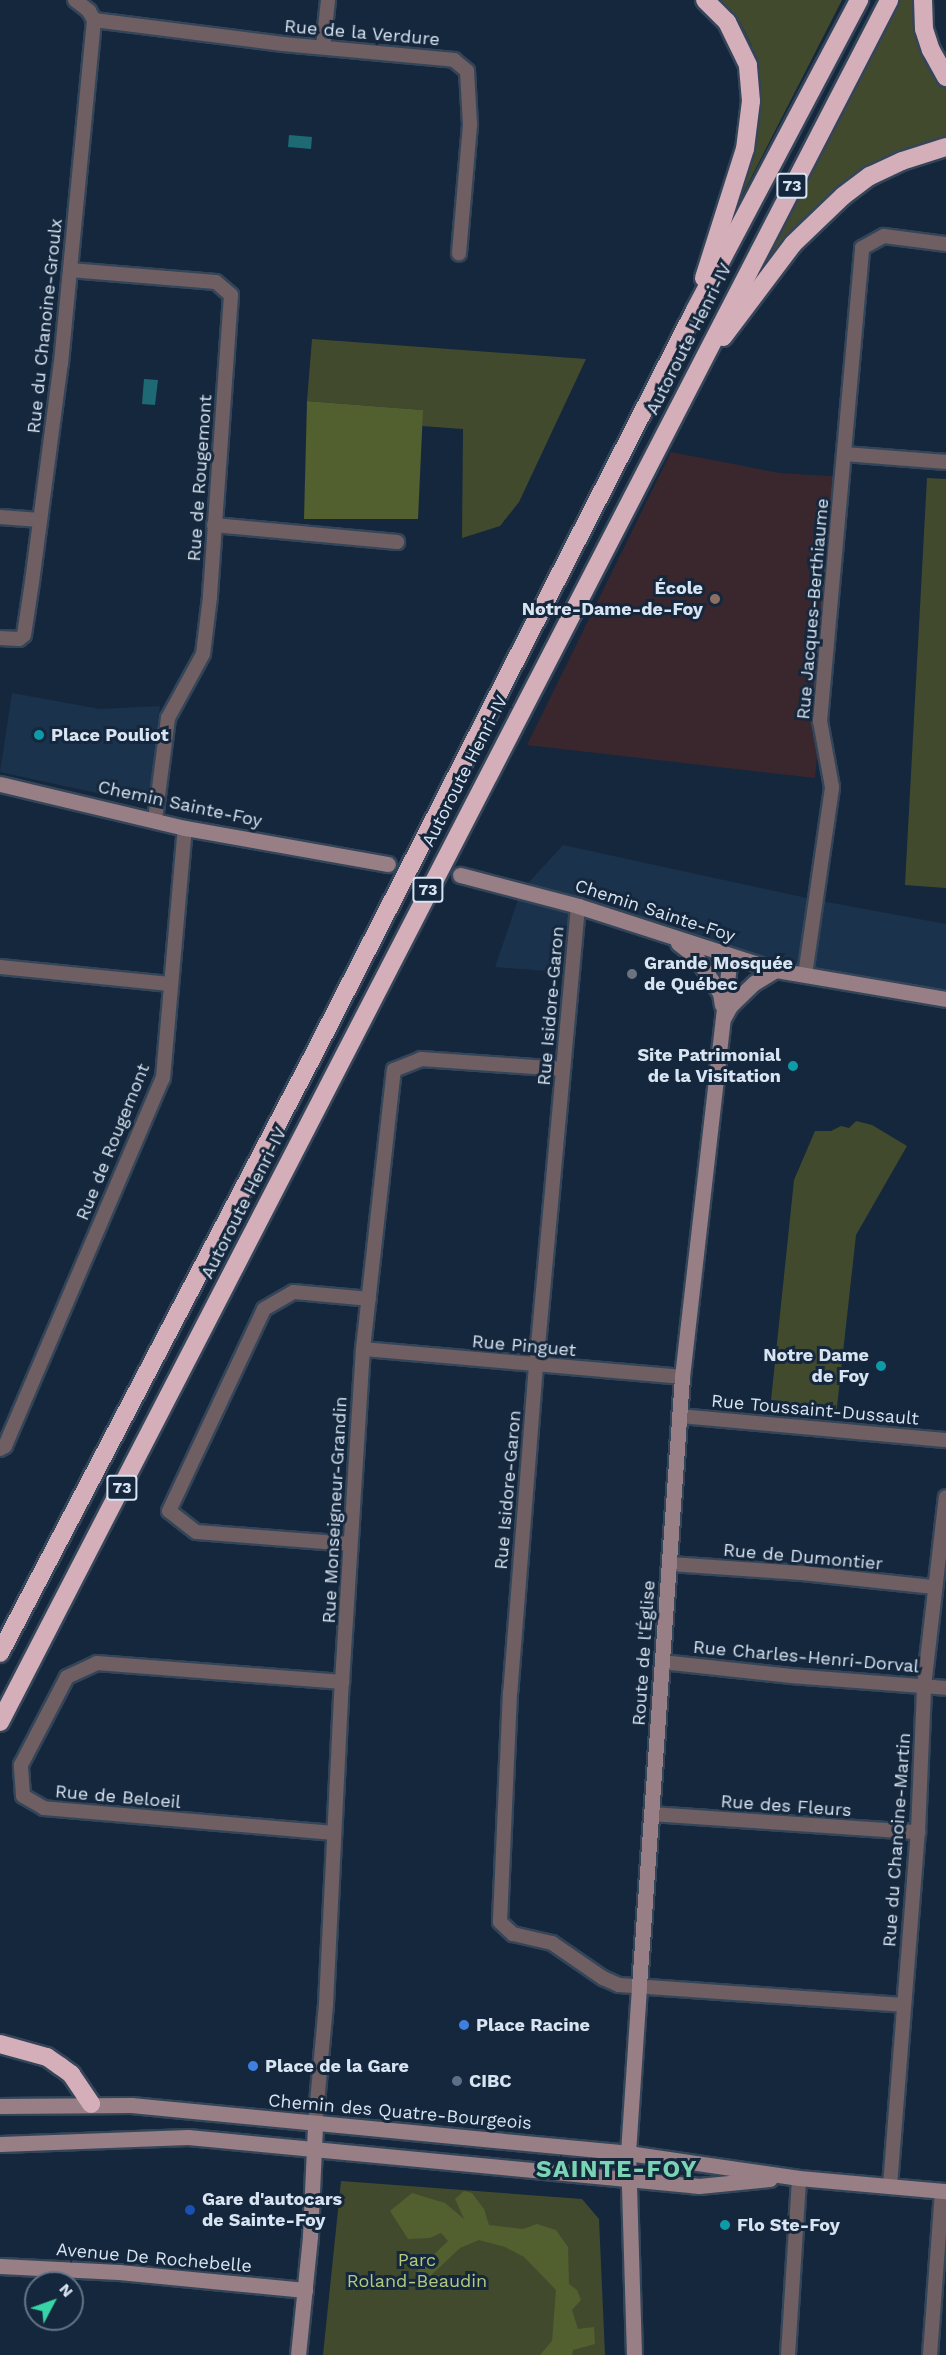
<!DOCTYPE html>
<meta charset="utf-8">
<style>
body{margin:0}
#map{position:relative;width:946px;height:2355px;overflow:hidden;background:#15273c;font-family:"Work Sans",sans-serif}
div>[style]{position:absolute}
.built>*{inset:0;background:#1a324b}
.education>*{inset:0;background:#3a272e}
.green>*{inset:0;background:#424a2e}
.forest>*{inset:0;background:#525f2e}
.water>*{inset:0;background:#1d6a74}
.roads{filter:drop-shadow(2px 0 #344559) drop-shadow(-2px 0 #344559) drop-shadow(0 2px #344559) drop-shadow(0 -2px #344559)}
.street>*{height:14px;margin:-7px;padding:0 7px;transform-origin:7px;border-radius:7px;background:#6f5f63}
.secondary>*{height:15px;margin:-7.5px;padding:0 7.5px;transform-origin:7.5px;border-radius:7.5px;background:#987f85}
.highway>*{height:18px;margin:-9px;padding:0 9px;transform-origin:9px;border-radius:9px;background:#d4aeb8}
.dots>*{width:16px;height:16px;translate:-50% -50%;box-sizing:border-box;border:3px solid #15273c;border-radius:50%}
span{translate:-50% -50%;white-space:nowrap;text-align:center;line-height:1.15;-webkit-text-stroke:6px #15273c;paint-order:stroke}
.shield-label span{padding:2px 4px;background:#15273c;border:2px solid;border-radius:4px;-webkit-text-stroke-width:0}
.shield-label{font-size:16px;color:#d8e4f2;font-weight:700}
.street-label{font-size:18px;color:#d8e4f2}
.poi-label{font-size:18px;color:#d8e4f2;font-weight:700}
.right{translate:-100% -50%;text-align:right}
.left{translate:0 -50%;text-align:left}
.park-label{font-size:18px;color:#b4ca7e}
.district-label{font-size:24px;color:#7ad4b3;font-weight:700;letter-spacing:1.5px}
.north{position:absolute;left:24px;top:2271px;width:60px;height:60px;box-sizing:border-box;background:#15273c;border:2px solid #637385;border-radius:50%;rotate:49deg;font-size:16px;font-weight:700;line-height:24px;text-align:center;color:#d8e4f2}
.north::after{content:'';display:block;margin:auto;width:21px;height:27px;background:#37d4a6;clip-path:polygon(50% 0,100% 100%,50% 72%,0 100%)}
</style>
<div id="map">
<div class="built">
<div style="clip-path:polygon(12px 693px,100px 709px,160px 706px,149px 800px,143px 803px,0 772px)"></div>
<div style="clip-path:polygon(563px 845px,816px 900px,946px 924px,946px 999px,805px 975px,579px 906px,572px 973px,495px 967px,521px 891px)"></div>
</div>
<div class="education">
<div style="clip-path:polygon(671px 452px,779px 473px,843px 477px,815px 778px,527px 745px)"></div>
</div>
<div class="green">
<div style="clip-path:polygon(720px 0,842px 0,732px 215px,756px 63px,751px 44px,740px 22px)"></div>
<div style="clip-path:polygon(899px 0,915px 0,933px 71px,946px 89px,946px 140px,912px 149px,765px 271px,761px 268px)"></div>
<div style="clip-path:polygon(312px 339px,586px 359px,519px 502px,500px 526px,462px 538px,463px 429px,422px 426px,422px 410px,307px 401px)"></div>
<div style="clip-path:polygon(927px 478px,946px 479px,946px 888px,905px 885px)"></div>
<div style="clip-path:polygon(856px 1121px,872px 1125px,907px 1146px,856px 1235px,836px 1416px,770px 1410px,794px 1180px,815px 1131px,831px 1131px,841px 1126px,849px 1128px)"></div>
<div style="clip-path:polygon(341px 2181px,582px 2199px,599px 2219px,605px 2355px,323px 2355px)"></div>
</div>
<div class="forest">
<div style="clip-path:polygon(307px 401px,423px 410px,418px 519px,304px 519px)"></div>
<div style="clip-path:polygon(464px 2191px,472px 2193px,484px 2209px,489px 2225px,523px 2229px,537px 2224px,556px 2230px,568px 2247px,569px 2284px,577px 2290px,581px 2300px,572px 2310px,578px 2329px,594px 2327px,595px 2344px,573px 2350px,572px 2355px,540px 2355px,552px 2341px,556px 2290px,524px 2257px,505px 2247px,479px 2240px,460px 2248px,423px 2283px,414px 2274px,448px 2241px,441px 2233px,430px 2238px,408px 2239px,390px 2211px,412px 2193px,445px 2203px,464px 2219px,455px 2199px)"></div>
</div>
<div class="water">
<div style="clip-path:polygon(289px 135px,312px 137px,311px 149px,288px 147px)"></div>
<div style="clip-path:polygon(144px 379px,158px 380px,155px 405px,142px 404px)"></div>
</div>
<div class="roads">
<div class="street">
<div style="left:75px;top:0;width:18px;rotate:38deg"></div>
<div style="left:89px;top:11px;width:10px;rotate:61deg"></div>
<div style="left:94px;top:20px;width:191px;rotate:7.2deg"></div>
<div style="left:283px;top:44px;width:172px;rotate:5.3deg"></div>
<div style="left:454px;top:60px;width:17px;rotate:40deg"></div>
<div style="left:467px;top:71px;width:54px;rotate:86.8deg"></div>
<div style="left:470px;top:125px;width:129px;rotate:94.9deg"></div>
<div style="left:323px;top:47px;width:47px;rotate:-83.9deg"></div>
<div style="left:70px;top:270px;width:146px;rotate:4.7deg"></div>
<div style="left:216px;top:282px;width:20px;rotate:41deg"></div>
<div style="left:231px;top:295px;width:303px;rotate:94deg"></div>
<div style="left:210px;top:597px;width:57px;rotate:97deg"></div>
<div style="left:203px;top:654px;width:73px;rotate:118.7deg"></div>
<div style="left:168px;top:718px;width:103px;rotate:97.3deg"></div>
<div style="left:845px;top:454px;width:101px;rotate:4.5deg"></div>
<div style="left:0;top:517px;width:40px;rotate:4.3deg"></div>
<div style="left:214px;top:525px;width:184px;rotate:5.3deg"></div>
<div style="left:0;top:638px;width:19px;rotate:3deg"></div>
<div style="left:19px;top:639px;width:6px;rotate:-39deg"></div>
<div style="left:24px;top:635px;width:54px;rotate:-81.4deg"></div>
<div style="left:32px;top:582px;width:221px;rotate:-82.5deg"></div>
<div style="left:61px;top:363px;width:345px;rotate:-84.5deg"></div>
<div style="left:578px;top:906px;width:461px;rotate:95.2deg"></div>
<div style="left:536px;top:1365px;width:328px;rotate:94.5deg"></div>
<div style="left:510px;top:1692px;width:230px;rotate:92.5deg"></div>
<div style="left:500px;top:1922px;width:18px;rotate:43deg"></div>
<div style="left:513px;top:1934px;width:40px;rotate:13deg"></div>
<div style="left:552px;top:1943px;width:62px;rotate:34.5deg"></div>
<div style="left:603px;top:1978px;width:17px;rotate:24deg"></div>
<div style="left:619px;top:1985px;width:285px;rotate:4deg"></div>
<div style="left:0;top:967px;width:171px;rotate:5.7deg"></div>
<div style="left:805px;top:975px;width:190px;rotate:-81.8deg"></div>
<div style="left:832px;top:787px;width:67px;rotate:-100.3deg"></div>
<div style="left:820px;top:721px;width:475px;rotate:-84.9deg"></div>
<div style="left:862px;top:248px;width:25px;rotate:-29deg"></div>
<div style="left:884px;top:236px;width:63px;rotate:7.4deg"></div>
<div style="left:363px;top:1349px;width:320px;rotate:5deg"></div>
<div style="left:680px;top:1416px;width:267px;rotate:5.2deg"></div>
<div style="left:0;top:1449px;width:6px;rotate:-31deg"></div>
<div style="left:5px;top:1446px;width:400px;rotate:-66.8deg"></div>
<div style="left:163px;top:1078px;width:251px;rotate:-85deg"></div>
<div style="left:350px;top:1544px;width:154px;rotate:-175.5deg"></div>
<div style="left:196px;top:1532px;width:34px;rotate:-142deg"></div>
<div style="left:169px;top:1511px;width:223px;rotate:-64.8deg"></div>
<div style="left:264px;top:1309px;width:34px;rotate:-30deg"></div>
<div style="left:294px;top:1292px;width:75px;rotate:5.3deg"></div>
<div style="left:670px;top:1564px;width:132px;rotate:3.9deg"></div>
<div style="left:802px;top:1573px;width:133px;rotate:6.1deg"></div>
<div style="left:662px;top:1662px;width:130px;rotate:6.2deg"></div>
<div style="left:791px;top:1676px;width:155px;rotate:4.4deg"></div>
<div style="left:651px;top:1814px;width:268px;rotate:3.9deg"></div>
<div style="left:334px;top:1833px;width:291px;rotate:-175.1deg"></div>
<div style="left:44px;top:1808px;width:24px;rotate:-150deg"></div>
<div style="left:23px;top:1796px;width:31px;rotate:-94deg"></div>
<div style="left:21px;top:1765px;width:99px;rotate:-62.4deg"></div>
<div style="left:67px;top:1677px;width:33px;rotate:-25deg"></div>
<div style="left:97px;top:1663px;width:246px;rotate:4.4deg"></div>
<div style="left:315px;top:2125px;width:121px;rotate:-84.8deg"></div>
<div style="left:326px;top:2004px;width:322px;rotate:-87.2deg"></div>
<div style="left:342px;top:1682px;width:334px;rotate:-86.4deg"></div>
<div style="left:363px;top:1349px;width:281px;rotate:-83.7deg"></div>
<div style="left:394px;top:1070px;width:29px;rotate:-22deg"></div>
<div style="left:421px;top:1059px;width:142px;rotate:4deg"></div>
<div style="left:890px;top:2186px;width:355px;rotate:-85.5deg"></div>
<div style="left:918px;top:1832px;width:146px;rotate:-87.6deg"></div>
<div style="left:924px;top:1686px;width:190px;rotate:-83.4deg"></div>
<div style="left:788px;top:2355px;width:177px;rotate:-86.4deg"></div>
<div style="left:930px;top:2355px;width:164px;rotate:-85.8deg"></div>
</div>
<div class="secondary">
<div style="left:0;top:784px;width:190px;rotate:13.4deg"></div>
<div style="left:185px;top:828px;width:206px;rotate:10.1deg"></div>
<div style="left:460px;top:875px;width:122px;rotate:14.7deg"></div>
<div style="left:578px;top:906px;width:208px;rotate:17.9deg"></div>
<div style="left:776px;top:970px;width:172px;rotate:9.7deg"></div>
<div style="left:678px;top:943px;width:23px;rotate:38deg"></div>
<div style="left:696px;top:957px;width:43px;rotate:56.3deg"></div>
<div style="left:720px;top:993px;width:12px;rotate:81deg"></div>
<div style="left:724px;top:1017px;width:13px;rotate:-61deg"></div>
<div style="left:730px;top:1006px;width:33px;rotate:-44deg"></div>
<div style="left:754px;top:983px;width:26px;rotate:-31deg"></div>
<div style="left:0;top:2106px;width:131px;rotate:-0.4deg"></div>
<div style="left:131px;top:2105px;width:499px;rotate:5.5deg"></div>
<div style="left:628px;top:2153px;width:173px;rotate:8.3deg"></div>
<div style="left:799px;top:2178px;width:148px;rotate:5.1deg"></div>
<div style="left:0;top:2144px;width:188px;rotate:-2.1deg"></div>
<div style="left:188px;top:2137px;width:513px;rotate:5.48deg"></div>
<div style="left:699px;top:2186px;width:71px;rotate:-5.6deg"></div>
<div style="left:0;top:2266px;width:119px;rotate:2.9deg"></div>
<div style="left:119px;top:2272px;width:187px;rotate:5.5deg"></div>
<div style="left:298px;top:2355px;width:120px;rotate:-84.2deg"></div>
<div style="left:310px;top:2236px;width:111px;rotate:-87.4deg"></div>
<div style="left:634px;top:2355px;width:202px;rotate:-91.7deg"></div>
<div style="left:628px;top:2153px;width:167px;rotate:-86.2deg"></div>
<div style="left:639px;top:1986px;width:611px;rotate:-85.96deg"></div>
<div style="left:682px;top:1377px;width:424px;rotate:-83.5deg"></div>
</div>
<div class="highway">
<div style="left:923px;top:0;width:29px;rotate:88deg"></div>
<div style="left:924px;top:29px;width:22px;rotate:72deg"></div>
<div style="left:931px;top:50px;width:31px;rotate:61deg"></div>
<div style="left:704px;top:278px;width:135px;rotate:-72.4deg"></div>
<div style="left:745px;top:149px;width:48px;rotate:-82.9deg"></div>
<div style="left:751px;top:101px;width:36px;rotate:-95deg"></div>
<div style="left:748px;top:65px;width:48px;rotate:-116deg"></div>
<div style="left:727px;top:22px;width:31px;rotate:-135deg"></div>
<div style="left:723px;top:337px;width:116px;rotate:-53deg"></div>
<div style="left:793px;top:244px;width:69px;rotate:-43.8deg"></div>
<div style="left:843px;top:196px;width:34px;rotate:-37deg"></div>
<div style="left:870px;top:176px;width:35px;rotate:-25deg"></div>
<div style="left:902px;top:161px;width:46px;rotate:-17.7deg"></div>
<div style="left:0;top:1653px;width:681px;rotate:-62.34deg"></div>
<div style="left:316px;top:1050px;width:831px;rotate:-62.88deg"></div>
<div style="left:695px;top:310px;width:351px;rotate:-62.1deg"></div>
<div style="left:0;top:1722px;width:1938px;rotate:-62.69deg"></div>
<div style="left:0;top:2044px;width:49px;rotate:15.5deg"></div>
<div style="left:47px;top:2057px;width:16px;rotate:35deg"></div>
<div style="left:60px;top:2066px;width:14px;rotate:36deg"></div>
<div style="left:71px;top:2074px;width:36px;rotate:56deg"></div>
</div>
</div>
<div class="dots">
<div style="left:715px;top:599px;background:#8d6e63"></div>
<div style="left:39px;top:735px;background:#0f9aa8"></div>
<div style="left:632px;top:974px;background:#6b7280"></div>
<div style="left:793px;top:1066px;background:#0f9aa8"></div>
<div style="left:881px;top:1366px;background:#0f9aa8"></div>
<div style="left:464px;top:2025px;background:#3f7fe0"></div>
<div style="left:253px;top:2066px;background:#3f7fe0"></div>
<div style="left:457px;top:2081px;background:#5c6f8a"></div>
<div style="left:190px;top:2210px;background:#1a4fb4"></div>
<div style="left:725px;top:2225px;background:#0f9aa8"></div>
</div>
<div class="shield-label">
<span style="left:792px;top:186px">73</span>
<span style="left:428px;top:890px">73</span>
<span style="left:122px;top:1488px">73</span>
</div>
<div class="street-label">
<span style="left:362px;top:33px;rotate:5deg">Rue de la Verdure</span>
<span style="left:45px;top:326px;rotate:-84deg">Rue du Chanoine-Groulx</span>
<span style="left:689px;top:339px;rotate:-63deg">Autoroute Henri-IV</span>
<span style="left:200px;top:478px;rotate:-86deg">Rue de Rougemont</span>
<span style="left:813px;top:609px;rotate:-85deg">Rue Jacques-Berthiaume</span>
<span style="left:465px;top:771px;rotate:-63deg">Autoroute Henri-IV</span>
<span style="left:180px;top:804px;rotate:12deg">Chemin Sainte-Foy</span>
<span style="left:655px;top:911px;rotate:18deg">Chemin Sainte-Foy</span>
<span style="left:551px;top:1006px;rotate:-85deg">Rue Isidore-Garon</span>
<span style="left:113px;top:1142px;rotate:-68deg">Rue de Rougemont</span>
<span style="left:244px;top:1203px;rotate:-63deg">Autoroute Henri-IV</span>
<span style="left:524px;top:1346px;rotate:5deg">Rue Pinguet</span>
<span style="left:815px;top:1410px;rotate:5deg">Rue Toussaint-Dussault</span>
<span style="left:508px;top:1490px;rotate:-85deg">Rue Isidore-Garon</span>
<span style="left:335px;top:1510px;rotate:-87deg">Rue Monseigneur-Grandin</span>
<span style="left:803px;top:1557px;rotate:5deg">Rue de Dumontier</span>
<span style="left:644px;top:1653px;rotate:-86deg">Route de l'Église</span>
<span style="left:806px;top:1657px;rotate:5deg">Rue Charles-Henri-Dorval</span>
<span style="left:118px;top:1797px;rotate:5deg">Rue de Beloeil</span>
<span style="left:786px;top:1806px;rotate:4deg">Rue des Fleurs</span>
<span style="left:897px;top:1840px;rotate:-86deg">Rue du Chanoine-Martin</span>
<span style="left:400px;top:2112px;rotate:5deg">Chemin des Quatre-Bourgeois</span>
<span style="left:154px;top:2258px;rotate:5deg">Avenue De Rochebelle</span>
</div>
<div class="poi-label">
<span class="right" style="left:703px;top:599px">École<br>Notre-Dame-de-Foy</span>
<span class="left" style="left:51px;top:735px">Place Pouliot</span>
<span class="left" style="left:644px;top:974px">Grande Mosquée<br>de Québec</span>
<span class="right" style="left:781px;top:1066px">Site Patrimonial<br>de la Visitation</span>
<span class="right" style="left:869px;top:1366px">Notre Dame<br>de Foy</span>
<span class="left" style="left:476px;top:2025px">Place Racine</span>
<span class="left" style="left:265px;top:2066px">Place de la Gare</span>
<span class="left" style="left:469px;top:2081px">CIBC</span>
<span class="left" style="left:202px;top:2210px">Gare d'autocars<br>de Sainte-Foy</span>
<span class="left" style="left:737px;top:2225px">Flo Ste-Foy</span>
</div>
<div class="park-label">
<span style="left:417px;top:2271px">Parc<br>Roland-Beaudin</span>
</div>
<div class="district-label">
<span style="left:617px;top:2170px">SAINTE-FOY</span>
</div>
<div class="north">N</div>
</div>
